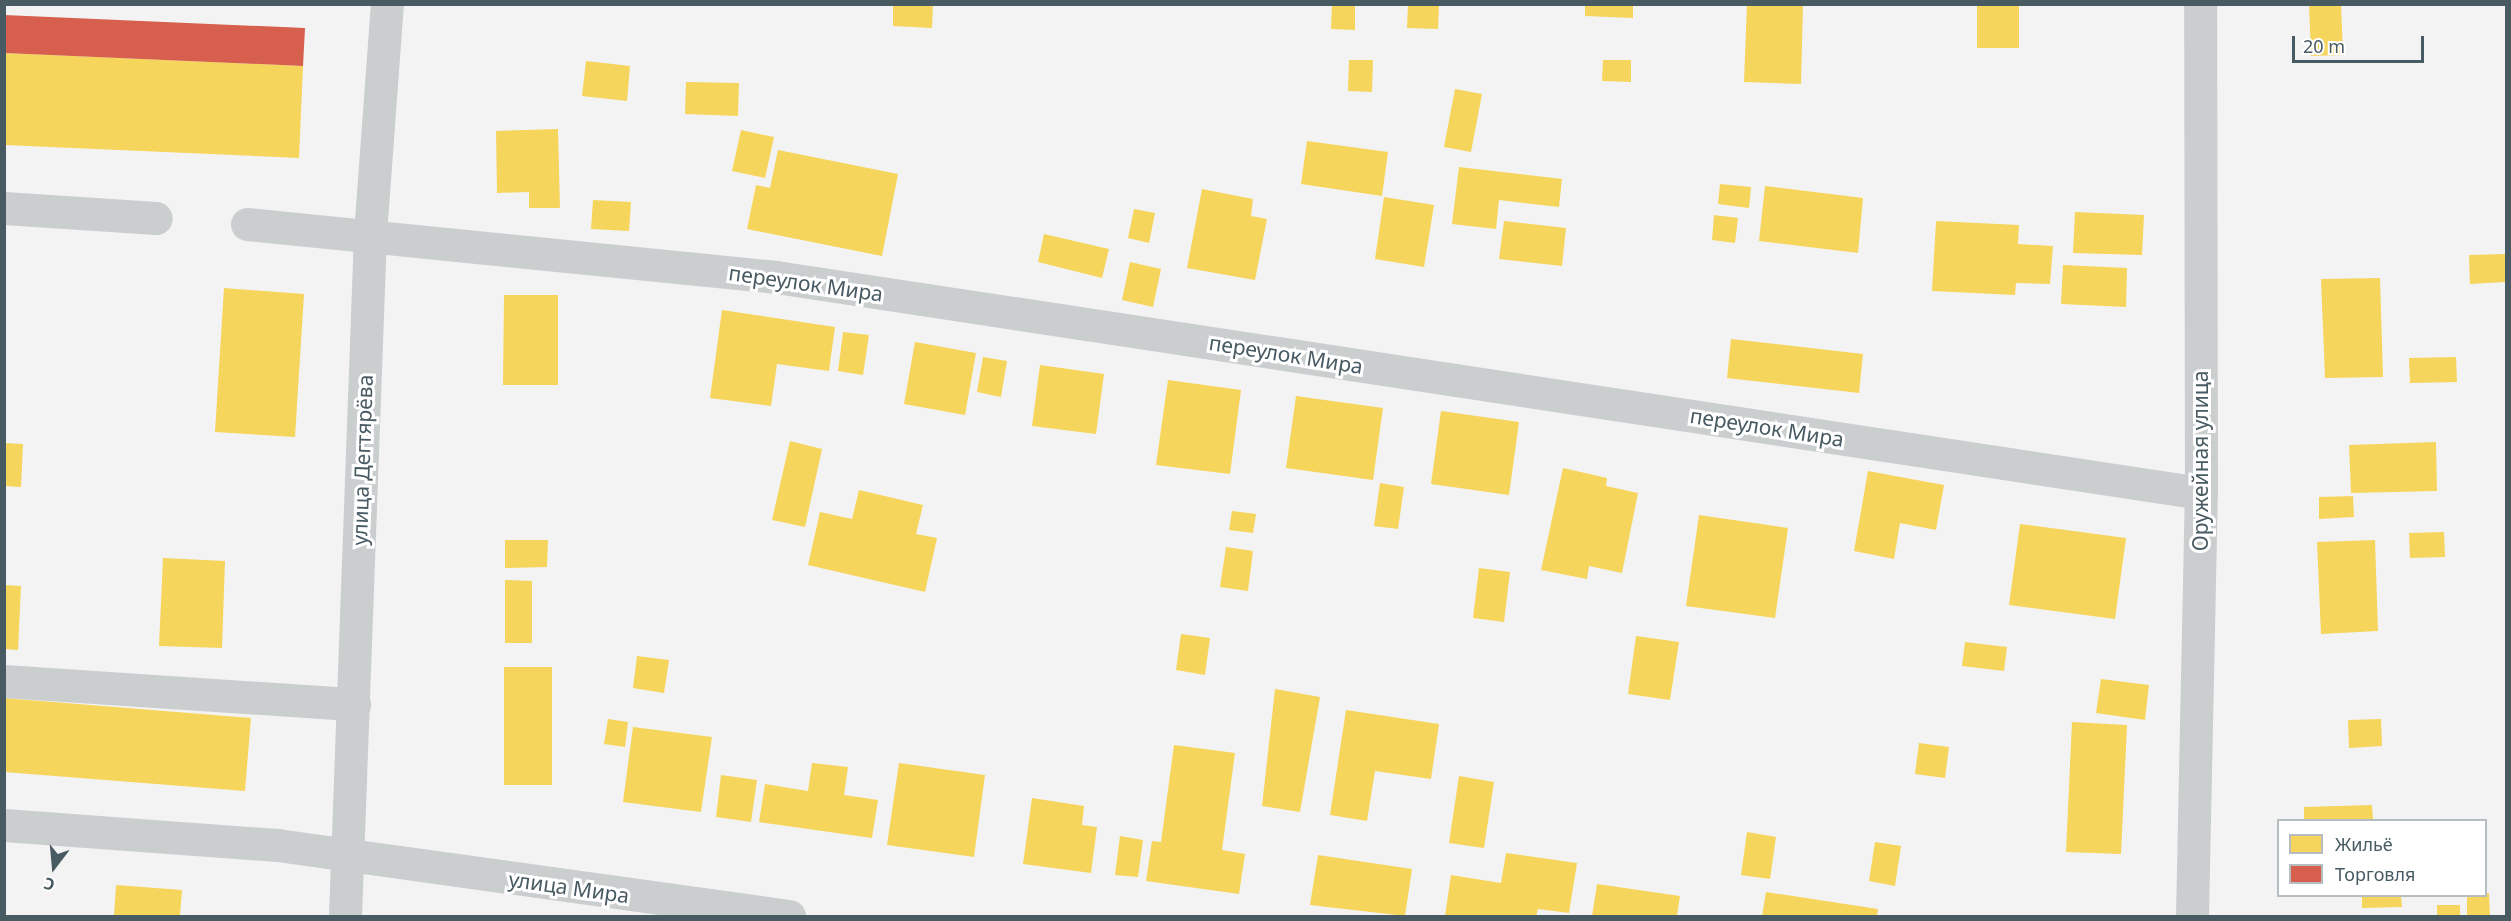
<!DOCTYPE html>
<meta charset="utf-8">
<style>
body{margin:0}
#map{position:relative;width:2511px;height:921px;overflow:hidden;background:#f4f3f3;font-family:"Noto Sans",sans-serif}
div>[style]{position:absolute}
.homes>*{inset:0;background:#f6d55c}
.shops>*{inset:0;background:#d6604d}
.minor>*{height:33px;margin:-16.5px;padding:0 16.5px;transform-origin:16.5px;border-radius:16.5px;background:#cacecf}
span{translate:-50% -50%;white-space:nowrap;text-align:center;line-height:1.15;-webkit-text-stroke:6px #fff;paint-order:stroke}
.street-label{font-size:21px;color:#485a62}
.frame{position:absolute;inset:0;border:6px solid #485a62;pointer-events:none}
.legend{position:absolute;left:2277px;top:819px;width:210px;height:78px;box-sizing:border-box;background:#fff;border:2px solid #b6bdc0;margin:0;padding:8px 10px;list-style:none;font-size:18px;color:#485a62}
.legend li{display:flex;align-items:center;gap:12px;height:30px}
.legend b{width:30px;border:2px solid #b6bdc0}
.north{position:absolute;left:24px;top:837px;width:60px;height:60px;-webkit-text-stroke:4px #fff;paint-order:stroke;rotate:196deg;font-size:16px;font-weight:700;line-height:24px;text-align:center;color:#485a62}
.north::after{content:'';display:block;margin:auto;width:21px;height:27px;background:#485a62;clip-path:polygon(50% 0,100% 100%,50% 72%,0 100%)}
.scale{position:absolute;left:2292px;top:36px;width:132px;height:27px;box-sizing:border-box;border:3px solid #485a62;border-top:0;padding-left:8px;font-size:18px;line-height:21px;white-space:nowrap;color:#485a62;-webkit-text-stroke:4px #fff;paint-order:stroke}
</style>
<div id="map">
<div class="homes">
<div style="clip-path:polygon(893px 4px,933px 4px,932px 28px,893px 26px)"></div>
<div style="clip-path:polygon(1332px 4px,1355px 4px,1355px 30px,1331px 29px)"></div>
<div style="clip-path:polygon(1408px 4px,1439px 4px,1438px 29px,1407px 28px)"></div>
<div style="clip-path:polygon(1585px 4px,1633px 4px,1633px 18px,1585px 16px)"></div>
<div style="clip-path:polygon(1747px 4px,1803px 4px,1801px 84px,1744px 82px)"></div>
<div style="clip-path:polygon(1977px 4px,2019px 4px,2019px 48px,1977px 48px)"></div>
<div style="clip-path:polygon(2309px 4px,2341px 4px,2343px 55px,2311px 56px)"></div>
<div style="clip-path:polygon(4px 53px,303px 66px,299px 158px,4px 145px)"></div>
<div style="clip-path:polygon(1349px 60px,1373px 60px,1372px 92px,1348px 91px)"></div>
<div style="clip-path:polygon(1603px 60px,1631px 60px,1631px 82px,1602px 81px)"></div>
<div style="clip-path:polygon(586px 61px,630px 66px,627px 101px,582px 96px)"></div>
<div style="clip-path:polygon(686px 82px,739px 83px,738px 116px,685px 114px)"></div>
<div style="clip-path:polygon(1455px 89px,1482px 94px,1471px 152px,1444px 147px)"></div>
<div style="clip-path:polygon(558px 129px,560px 208px,529px 208px,529px 192px,497px 193px,496px 131px)"></div>
<div style="clip-path:polygon(741px 130px,774px 137px,765px 178px,732px 171px)"></div>
<div style="clip-path:polygon(1307px 141px,1388px 152px,1382px 196px,1301px 184px)"></div>
<div style="clip-path:polygon(778px 150px,898px 174px,882px 256px,747px 229px,756px 185px,770px 188px)"></div>
<div style="clip-path:polygon(1459px 167px,1562px 179px,1559px 207px,1499px 200px,1496px 229px,1452px 224px)"></div>
<div style="clip-path:polygon(1720px 184px,1751px 187px,1749px 208px,1718px 204px)"></div>
<div style="clip-path:polygon(1765px 186px,1863px 198px,1858px 253px,1759px 241px)"></div>
<div style="clip-path:polygon(1202px 189px,1253px 199px,1251px 216px,1267px 219px,1255px 280px,1187px 268px)"></div>
<div style="clip-path:polygon(1384px 197px,1434px 205px,1424px 267px,1375px 259px)"></div>
<div style="clip-path:polygon(593px 200px,631px 202px,629px 231px,591px 229px)"></div>
<div style="clip-path:polygon(1134px 209px,1155px 213px,1149px 243px,1128px 238px)"></div>
<div style="clip-path:polygon(2075px 212px,2144px 215px,2142px 255px,2073px 253px)"></div>
<div style="clip-path:polygon(1714px 215px,1738px 218px,1735px 243px,1712px 240px)"></div>
<div style="clip-path:polygon(1504px 221px,1566px 228px,1562px 266px,1499px 259px)"></div>
<div style="clip-path:polygon(1936px 221px,2019px 225px,2018px 244px,2053px 246px,2050px 284px,2016px 283px,2015px 295px,1932px 291px)"></div>
<div style="clip-path:polygon(1044px 234px,1109px 249px,1102px 278px,1038px 262px)"></div>
<div style="clip-path:polygon(2506px 254px,2506px 282px,2470px 284px,2469px 255px)"></div>
<div style="clip-path:polygon(1130px 262px,1161px 269px,1153px 307px,1122px 300px)"></div>
<div style="clip-path:polygon(2063px 265px,2127px 268px,2126px 307px,2061px 304px)"></div>
<div style="clip-path:polygon(2380px 278px,2383px 377px,2325px 378px,2321px 279px)"></div>
<div style="clip-path:polygon(224px 288px,304px 294px,295px 437px,215px 432px)"></div>
<div style="clip-path:polygon(504px 295px,558px 295px,558px 385px,503px 385px)"></div>
<div style="clip-path:polygon(722px 310px,835px 327px,829px 371px,777px 364px,771px 406px,710px 398px)"></div>
<div style="clip-path:polygon(843px 332px,869px 335px,863px 375px,838px 371px)"></div>
<div style="clip-path:polygon(1731px 339px,1863px 354px,1859px 393px,1727px 378px)"></div>
<div style="clip-path:polygon(915px 342px,976px 353px,965px 415px,904px 404px)"></div>
<div style="clip-path:polygon(983px 357px,1007px 361px,1001px 397px,977px 392px)"></div>
<div style="clip-path:polygon(2456px 357px,2457px 382px,2410px 383px,2409px 358px)"></div>
<div style="clip-path:polygon(1040px 365px,1104px 374px,1096px 434px,1032px 426px)"></div>
<div style="clip-path:polygon(1168px 380px,1241px 390px,1230px 474px,1156px 465px)"></div>
<div style="clip-path:polygon(1296px 396px,1383px 408px,1373px 480px,1286px 468px)"></div>
<div style="clip-path:polygon(1441px 411px,1519px 422px,1509px 495px,1431px 484px)"></div>
<div style="clip-path:polygon(790px 441px,822px 449px,805px 527px,772px 520px)"></div>
<div style="clip-path:polygon(2436px 442px,2437px 491px,2351px 493px,2349px 445px)"></div>
<div style="clip-path:polygon(4px 443px,23px 444px,21px 487px,4px 486px)"></div>
<div style="clip-path:polygon(1563px 468px,1607px 478px,1606px 486px,1638px 493px,1622px 573px,1589px 566px,1587px 579px,1541px 570px)"></div>
<div style="clip-path:polygon(1868px 471px,1944px 485px,1936px 530px,1900px 523px,1894px 559px,1854px 551px)"></div>
<div style="clip-path:polygon(1380px 483px,1404px 487px,1398px 529px,1374px 526px)"></div>
<div style="clip-path:polygon(859px 490px,923px 505px,916px 534px,937px 538px,925px 592px,808px 565px,820px 512px,852px 519px)"></div>
<div style="clip-path:polygon(2353px 496px,2354px 517px,2319px 519px,2319px 497px)"></div>
<div style="clip-path:polygon(1232px 511px,1256px 514px,1253px 533px,1229px 530px)"></div>
<div style="clip-path:polygon(1699px 515px,1788px 528px,1775px 618px,1686px 606px)"></div>
<div style="clip-path:polygon(2020px 524px,2126px 538px,2115px 619px,2009px 605px)"></div>
<div style="clip-path:polygon(2444px 532px,2445px 557px,2410px 558px,2409px 533px)"></div>
<div style="clip-path:polygon(505px 540px,548px 540px,547px 567px,505px 568px)"></div>
<div style="clip-path:polygon(2375px 540px,2378px 631px,2321px 634px,2317px 542px)"></div>
<div style="clip-path:polygon(1226px 547px,1253px 551px,1248px 591px,1220px 587px)"></div>
<div style="clip-path:polygon(163px 558px,225px 561px,222px 648px,159px 646px)"></div>
<div style="clip-path:polygon(1479px 568px,1510px 572px,1504px 622px,1473px 618px)"></div>
<div style="clip-path:polygon(505px 580px,532px 581px,532px 643px,505px 643px)"></div>
<div style="clip-path:polygon(4px 585px,21px 586px,18px 650px,4px 649px)"></div>
<div style="clip-path:polygon(1181px 634px,1210px 638px,1205px 675px,1176px 670px)"></div>
<div style="clip-path:polygon(1636px 636px,1679px 642px,1670px 700px,1628px 694px)"></div>
<div style="clip-path:polygon(1965px 642px,2007px 647px,2004px 671px,1962px 666px)"></div>
<div style="clip-path:polygon(637px 656px,669px 660px,664px 693px,633px 688px)"></div>
<div style="clip-path:polygon(504px 667px,552px 667px,552px 785px,504px 785px)"></div>
<div style="clip-path:polygon(2101px 679px,2149px 685px,2145px 720px,2096px 713px)"></div>
<div style="clip-path:polygon(1275px 689px,1320px 697px,1300px 812px,1262px 806px)"></div>
<div style="clip-path:polygon(4px 698px,251px 718px,245px 791px,4px 772px)"></div>
<div style="clip-path:polygon(1346px 710px,1439px 724px,1431px 779px,1375px 771px,1367px 821px,1330px 815px)"></div>
<div style="clip-path:polygon(608px 719px,628px 722px,625px 747px,604px 744px)"></div>
<div style="clip-path:polygon(2381px 719px,2382px 746px,2349px 748px,2348px 720px)"></div>
<div style="clip-path:polygon(2072px 722px,2127px 725px,2121px 854px,2066px 852px)"></div>
<div style="clip-path:polygon(633px 727px,712px 737px,701px 812px,623px 802px)"></div>
<div style="clip-path:polygon(1919px 743px,1949px 747px,1945px 778px,1915px 774px)"></div>
<div style="clip-path:polygon(1174px 745px,1235px 753px,1222px 850px,1245px 854px,1239px 894px,1146px 881px,1152px 841px,1161px 842px)"></div>
<div style="clip-path:polygon(812px 763px,848px 767px,844px 795px,878px 800px,872px 838px,759px 822px,765px 784px,808px 791px)"></div>
<div style="clip-path:polygon(899px 763px,985px 775px,974px 857px,887px 845px)"></div>
<div style="clip-path:polygon(721px 775px,757px 780px,751px 822px,716px 817px)"></div>
<div style="clip-path:polygon(1459px 776px,1494px 782px,1484px 848px,1449px 843px)"></div>
<div style="clip-path:polygon(1032px 798px,1084px 806px,1082px 825px,1097px 827px,1091px 873px,1023px 864px)"></div>
<div style="clip-path:polygon(2372px 805px,2373px 820px,2304px 820px,2304px 807px)"></div>
<div style="clip-path:polygon(1747px 832px,1776px 837px,1770px 879px,1741px 875px)"></div>
<div style="clip-path:polygon(1120px 836px,1143px 840px,1138px 877px,1115px 875px)"></div>
<div style="clip-path:polygon(1875px 842px,1901px 846px,1895px 886px,1869px 881px)"></div>
<div style="clip-path:polygon(1506px 853px,1577px 863px,1569px 913px,1538px 909px,1536px 916px,1445px 916px,1451px 875px,1501px 883px)"></div>
<div style="clip-path:polygon(1318px 855px,1412px 869px,1405px 916px,1310px 905px)"></div>
<div style="clip-path:polygon(1597px 884px,1680px 896px,1677px 916px,1592px 916px)"></div>
<div style="clip-path:polygon(116px 885px,182px 890px,180px 916px,114px 916px)"></div>
<div style="clip-path:polygon(1766px 892px,1878px 909px,1877px 916px,1762px 916px)"></div>
<div style="clip-path:polygon(2489px 893px,2490px 916px,2467px 916px,2467px 896px)"></div>
<div style="clip-path:polygon(2362px 896px,2401px 896px,2402px 907px,2362px 908px)"></div>
<div style="clip-path:polygon(2437px 905px,2460px 905px,2460px 916px,2437px 916px)"></div>
</div>
<div class="shops">
<div style="clip-path:polygon(4px 15px,305px 28px,303px 66px,4px 53px)"></div>
</div>
<div class="minor">
<div style="left:4px;top:208px;width:152px;rotate:3.8deg"></div>
<div style="left:247px;top:224px;width:532px;rotate:5.72deg"></div>
<div style="left:776px;top:277px;width:1441px;rotate:8.62deg"></div>
<div style="left:4px;top:681px;width:351px;rotate:3.8deg"></div>
<div style="left:4px;top:825px;width:274px;rotate:4.2deg"></div>
<div style="left:277px;top:845px;width:517px;rotate:7.89deg"></div>
<div style="left:345px;top:916px;width:682px;rotate:-87.9deg"></div>
<div style="left:370px;top:234px;width:231px;rotate:-85.8deg"></div>
<div style="left:2192px;top:916px;width:423px;rotate:-88.8deg"></div>
<div style="left:2201px;top:493px;width:489px;rotate:-90.1deg"></div>
</div>
<div class="street-label">
<span style="left:806px;top:283px;rotate:8deg">переулок Мира</span>
<span style="left:1286px;top:354px;rotate:9deg">переулок Мира</span>
<span style="left:1767px;top:427px;rotate:9deg">переулок Мира</span>
<span style="left:362px;top:460px;rotate:-88deg">улица Дегтярёва</span>
<span style="left:2200px;top:461px;rotate:-90deg">Оружейная улица</span>
<span style="left:569px;top:887px;rotate:8deg">улица Мира</span>
</div>
<div class="frame"></div>
<ul class="legend">
<li><b style="height:16px;background:#f6d55c"></b>Жильё</li>
<li><b style="height:16px;background:#d6604d"></b>Торговля</li>
</ul>
<div class="north">С</div>
<div class="scale">20 m</div>
</div>
